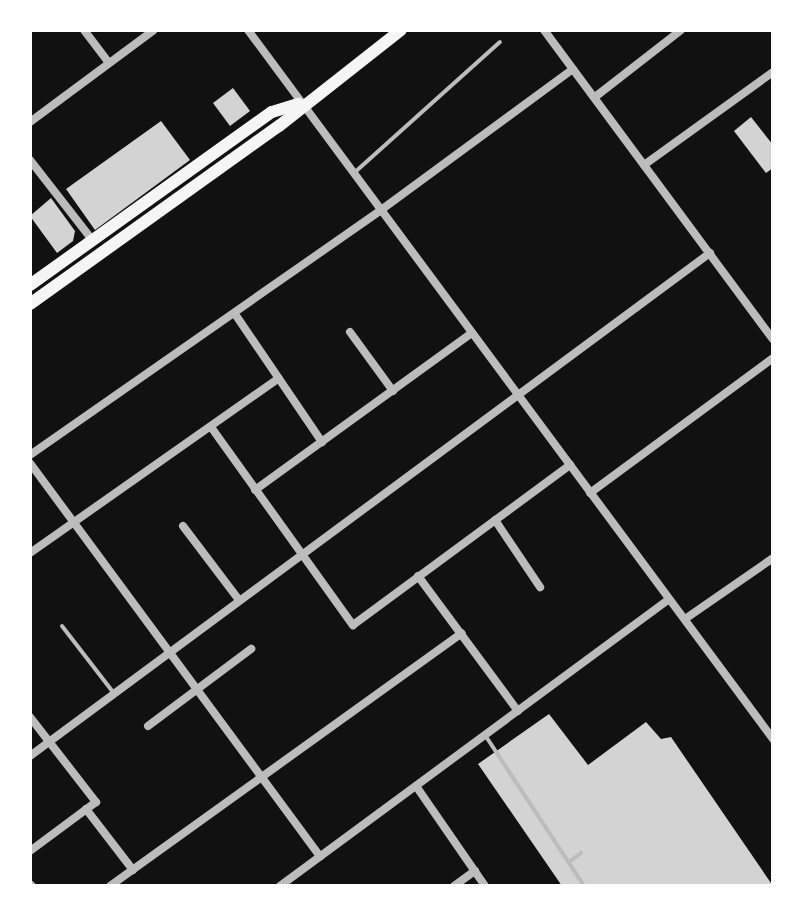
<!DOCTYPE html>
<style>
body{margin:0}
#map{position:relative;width:803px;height:916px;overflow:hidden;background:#111;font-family:Lato,sans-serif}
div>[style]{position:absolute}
.building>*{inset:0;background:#d3d3d3}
.service>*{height:4px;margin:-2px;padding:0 2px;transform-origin:2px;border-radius:2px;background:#bcbcbc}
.minor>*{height:8px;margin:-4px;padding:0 4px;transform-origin:4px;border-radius:4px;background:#bcbcbc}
.secondary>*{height:12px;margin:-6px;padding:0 6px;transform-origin:6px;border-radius:6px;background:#f5f5f5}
span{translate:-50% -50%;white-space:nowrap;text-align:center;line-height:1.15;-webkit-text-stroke:7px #fff;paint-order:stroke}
.frame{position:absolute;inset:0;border:32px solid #fff;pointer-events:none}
</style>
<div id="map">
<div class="building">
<div style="clip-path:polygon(233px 88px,250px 111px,230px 126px,213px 103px)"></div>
<div style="clip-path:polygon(751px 117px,773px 145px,773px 168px,766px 173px,734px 131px)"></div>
<div style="clip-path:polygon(161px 121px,190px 160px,95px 230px,66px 189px)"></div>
<div style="clip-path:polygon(51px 198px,75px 231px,73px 241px,57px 253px,30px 216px)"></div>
<div style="clip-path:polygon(549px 714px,588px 765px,646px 722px,661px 739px,671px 737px,773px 886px,562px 886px,478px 764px)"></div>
</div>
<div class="service">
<div style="left:354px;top:173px;width:196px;rotate:-41.9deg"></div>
<div style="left:62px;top:626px;width:83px;rotate:52.3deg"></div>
<div style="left:485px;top:735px;width:181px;rotate:56.7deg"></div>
<div style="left:569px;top:862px;width:15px;rotate:-37deg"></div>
</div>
<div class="minor">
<div style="left:84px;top:30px;width:41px;rotate:52.9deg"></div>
<div style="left:248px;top:30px;width:882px;rotate:53.48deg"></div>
<div style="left:544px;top:30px;width:385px;rotate:53.5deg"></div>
<div style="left:595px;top:97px;width:109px;rotate:-37.9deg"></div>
<div style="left:30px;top:122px;width:154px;rotate:-36.6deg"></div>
<div style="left:30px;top:160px;width:103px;rotate:52.1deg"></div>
<div style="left:644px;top:165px;width:159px;rotate:-35.8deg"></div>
<div style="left:235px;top:314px;width:155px;rotate:55.8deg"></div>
<div style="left:350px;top:332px;width:73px;rotate:53.9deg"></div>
<div style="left:211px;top:427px;width:244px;rotate:54.4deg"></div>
<div style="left:353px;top:625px;width:270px;rotate:-36.4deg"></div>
<div style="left:30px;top:455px;width:428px;rotate:-34.9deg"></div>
<div style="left:381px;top:210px;width:238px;rotate:-36.3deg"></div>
<div style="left:30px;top:463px;width:489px;rotate:53.6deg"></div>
<div style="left:255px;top:490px;width:268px;rotate:-35.9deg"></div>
<div style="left:590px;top:493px;width:227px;rotate:-36.4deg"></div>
<div style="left:495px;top:520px;width:81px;rotate:56.1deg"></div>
<div style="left:183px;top:526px;width:93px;rotate:52.9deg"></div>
<div style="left:30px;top:553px;width:304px;rotate:-35.1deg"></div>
<div style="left:418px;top:576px;width:168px;rotate:53.5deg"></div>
<div style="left:685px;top:619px;width:107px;rotate:-34.7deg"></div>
<div style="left:30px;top:717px;width:108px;rotate:52.2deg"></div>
<div style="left:96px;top:802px;width:82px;rotate:143.4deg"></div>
<div style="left:148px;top:726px;width:129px;rotate:-36.8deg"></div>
<div style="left:30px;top:756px;width:846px;rotate:-36.49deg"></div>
<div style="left:416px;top:786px;width:121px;rotate:55.4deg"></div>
<div style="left:86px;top:809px;width:77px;rotate:52.4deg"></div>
<div style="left:30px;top:884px;width:3px;rotate:45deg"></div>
<div style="left:110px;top:886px;width:433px;rotate:-35.7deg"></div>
<div style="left:280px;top:886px;width:483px;rotate:-36.4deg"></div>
<div style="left:454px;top:886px;width:26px;rotate:-36deg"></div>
</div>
<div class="secondary">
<div style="left:30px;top:285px;width:297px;rotate:-35.6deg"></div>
<div style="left:272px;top:112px;width:28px;rotate:-17deg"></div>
<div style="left:30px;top:304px;width:306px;rotate:-35.6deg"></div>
<div style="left:279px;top:126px;width:155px;rotate:-38.2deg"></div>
</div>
<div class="frame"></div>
</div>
